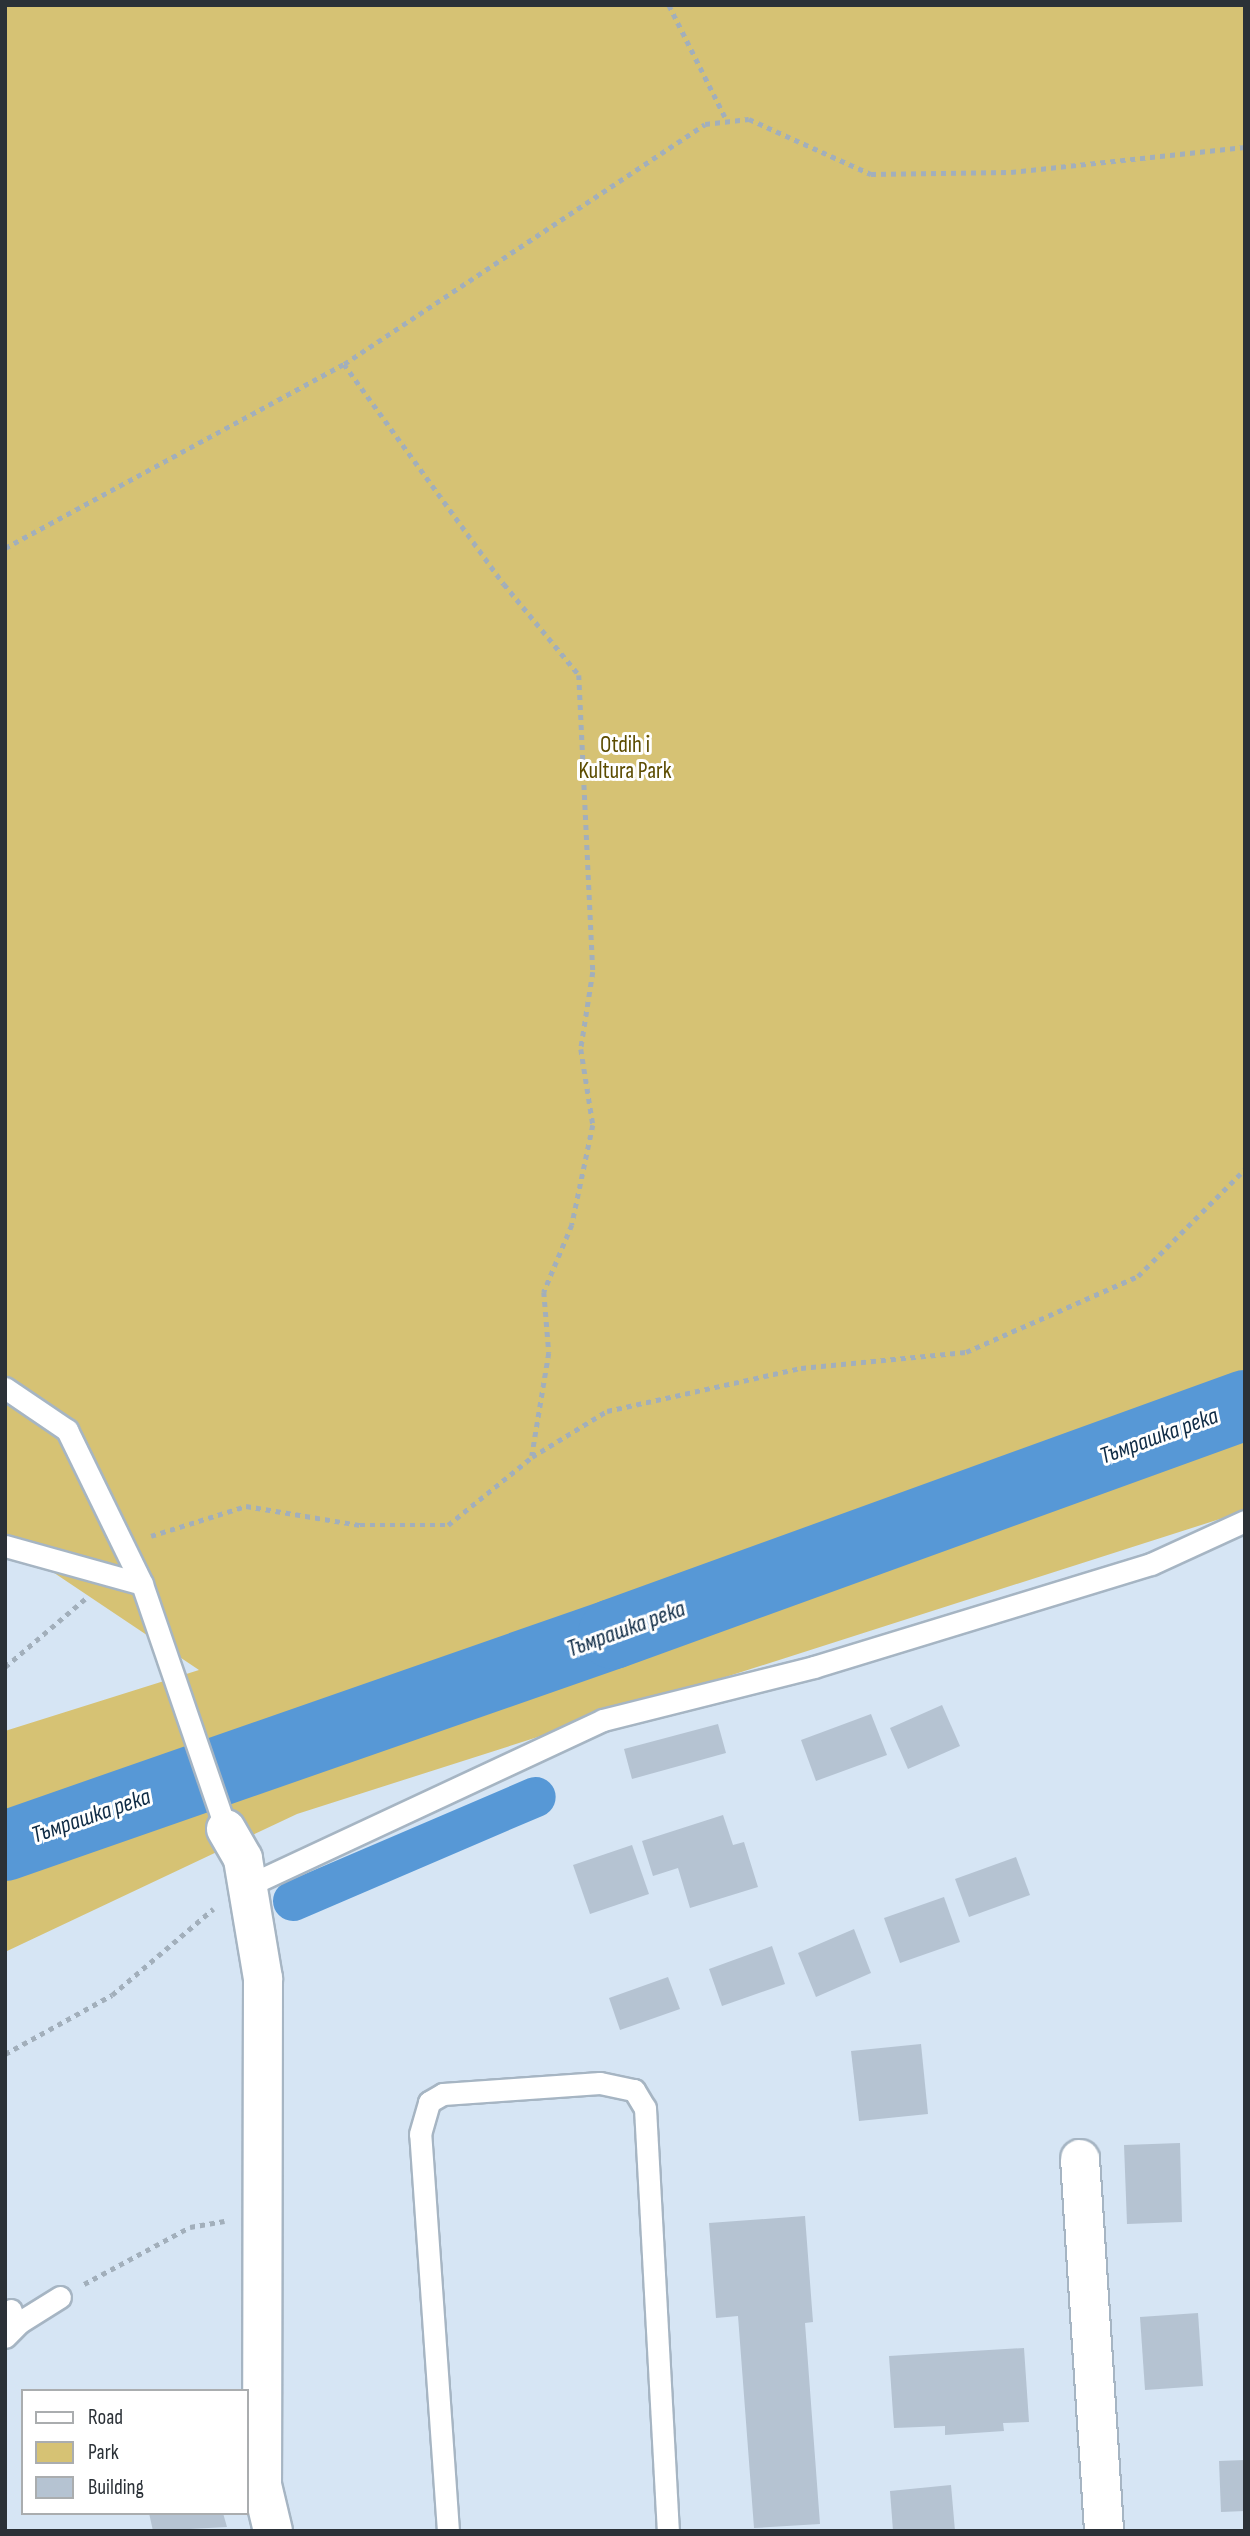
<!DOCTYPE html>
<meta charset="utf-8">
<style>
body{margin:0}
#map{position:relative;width:1250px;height:2536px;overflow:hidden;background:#d6e5f4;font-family:"Sofia Sans Condensed",sans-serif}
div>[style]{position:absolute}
.green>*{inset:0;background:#d6c274}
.canal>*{height:40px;margin:-20px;padding:0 20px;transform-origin:20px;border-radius:20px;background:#5798d6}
.river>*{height:70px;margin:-35px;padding:0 35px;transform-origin:35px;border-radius:35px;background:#5798d6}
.building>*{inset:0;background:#b5c3d2}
.path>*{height:4.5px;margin-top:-2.25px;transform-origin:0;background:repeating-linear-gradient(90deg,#a2afbb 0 5px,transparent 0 10px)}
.roads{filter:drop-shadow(2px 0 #a6b5c3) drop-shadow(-2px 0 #a6b5c3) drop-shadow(0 2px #a6b5c3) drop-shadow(0 -2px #a6b5c3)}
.service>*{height:21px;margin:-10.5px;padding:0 10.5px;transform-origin:10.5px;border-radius:10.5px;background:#fff}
.minor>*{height:38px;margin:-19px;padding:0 19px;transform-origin:19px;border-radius:19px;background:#fff}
span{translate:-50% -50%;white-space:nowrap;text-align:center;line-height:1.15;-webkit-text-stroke:6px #fff;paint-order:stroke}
.park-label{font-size:23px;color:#5c4c01}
.water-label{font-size:24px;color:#0f2b45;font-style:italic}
.frame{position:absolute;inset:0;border:7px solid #2b3137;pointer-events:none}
.legend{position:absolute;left:21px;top:2389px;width:228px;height:126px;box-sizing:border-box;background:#fff;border:2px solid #aaadaf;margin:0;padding:9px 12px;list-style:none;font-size:21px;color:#2b3137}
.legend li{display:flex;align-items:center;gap:14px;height:35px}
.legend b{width:35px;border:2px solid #aaadaf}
</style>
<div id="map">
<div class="green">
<div style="clip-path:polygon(5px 5px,1245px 5px,1245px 1511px,297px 1814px,5px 1952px,5px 1731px,199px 1670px,5px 1540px)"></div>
</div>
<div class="canal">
<div style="left:293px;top:1901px;width:264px;rotate:-23.2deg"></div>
</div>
<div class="river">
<div style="left:5px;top:1846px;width:644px;rotate:-19.22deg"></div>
<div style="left:613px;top:1634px;width:672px;rotate:-19.92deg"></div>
</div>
<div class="building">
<div style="clip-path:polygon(942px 1705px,960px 1746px,908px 1769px,890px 1728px)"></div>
<div style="clip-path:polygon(871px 1714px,887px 1755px,816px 1781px,801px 1740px)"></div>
<div style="clip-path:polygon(718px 1724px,726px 1753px,632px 1779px,624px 1749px)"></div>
<div style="clip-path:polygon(723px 1815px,733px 1845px,744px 1842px,758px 1887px,690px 1908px,678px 1868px,653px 1876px,642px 1841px)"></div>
<div style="clip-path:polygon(632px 1845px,649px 1894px,590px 1914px,573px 1865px)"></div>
<div style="clip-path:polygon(1016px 1857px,1030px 1895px,969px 1917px,955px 1879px)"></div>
<div style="clip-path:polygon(944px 1897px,960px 1942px,900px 1963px,884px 1918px)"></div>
<div style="clip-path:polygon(854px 1929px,871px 1973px,816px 1997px,798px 1953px)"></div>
<div style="clip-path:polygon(772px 1946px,785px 1984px,722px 2006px,709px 1969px)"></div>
<div style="clip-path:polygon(668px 1977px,680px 2009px,620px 2030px,609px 1998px)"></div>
<div style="clip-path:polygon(921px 2044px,928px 2114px,859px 2121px,851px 2051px)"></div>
<div style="clip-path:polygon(1180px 2143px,1182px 2222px,1127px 2224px,1124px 2145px)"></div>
<div style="clip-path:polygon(805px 2216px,813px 2322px,805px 2323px,820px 2524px,754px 2528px,738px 2316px,716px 2318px,709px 2223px)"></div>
<div style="clip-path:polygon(1198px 2313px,1203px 2386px,1145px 2390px,1140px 2317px)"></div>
<div style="clip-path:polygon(1024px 2348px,1029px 2422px,1003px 2423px,1004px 2431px,945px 2435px,945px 2426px,894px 2428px,889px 2356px)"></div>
<div style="clip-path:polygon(1245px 2460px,1245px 2511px,1221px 2512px,1219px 2461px)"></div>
<div style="clip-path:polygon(951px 2485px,955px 2531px,893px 2531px,890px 2491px)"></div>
<div style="clip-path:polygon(149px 2513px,223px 2513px,227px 2527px,153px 2531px)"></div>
</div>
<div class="path">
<div style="left:669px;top:5px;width:127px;rotate:63.4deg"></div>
<div style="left:344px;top:364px;width:272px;rotate:54deg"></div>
<div style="left:504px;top:584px;width:118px;rotate:50.5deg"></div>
<div style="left:579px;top:675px;width:297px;rotate:87.3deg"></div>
<div style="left:593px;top:972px;width:78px;rotate:98.9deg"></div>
<div style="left:581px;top:1049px;width:77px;rotate:81deg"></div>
<div style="left:593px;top:1125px;width:102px;rotate:101.9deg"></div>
<div style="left:572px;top:1225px;width:73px;rotate:112.7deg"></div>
<div style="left:544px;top:1292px;width:61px;rotate:85.3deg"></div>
<div style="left:549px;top:1353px;width:104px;rotate:99.4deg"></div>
<div style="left:5px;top:548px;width:386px;rotate:-28.5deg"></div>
<div style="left:344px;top:364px;width:433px;rotate:-33.6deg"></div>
<div style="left:705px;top:124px;width:44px;rotate:-6.5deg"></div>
<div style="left:749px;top:119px;width:134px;rotate:24.3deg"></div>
<div style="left:871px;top:174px;width:140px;rotate:-0.8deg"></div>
<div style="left:1011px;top:172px;width:235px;rotate:-6.1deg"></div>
<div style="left:151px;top:1536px;width:100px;rotate:-17.5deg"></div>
<div style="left:246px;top:1506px;width:116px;rotate:9.5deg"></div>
<div style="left:360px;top:1525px;width:88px"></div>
<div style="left:448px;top:1525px;width:108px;rotate:-39deg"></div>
<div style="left:532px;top:1457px;width:88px;rotate:-31.5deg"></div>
<div style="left:607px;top:1411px;width:199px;rotate:-12.5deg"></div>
<div style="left:801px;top:1368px;width:166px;rotate:-5.5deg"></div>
<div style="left:966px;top:1352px;width:188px;rotate:-23.8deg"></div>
<div style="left:1138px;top:1276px;width:151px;rotate:-45deg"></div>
<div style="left:5px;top:1667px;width:105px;rotate:-40.4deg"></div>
<div style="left:5px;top:2054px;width:122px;rotate:-28.9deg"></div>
<div style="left:112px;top:1995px;width:133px;rotate:-40.4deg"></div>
<div style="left:84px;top:2284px;width:120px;rotate:-28.3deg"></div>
<div style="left:190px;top:2227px;width:35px;rotate:-10deg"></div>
</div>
<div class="roads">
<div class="service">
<div style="left:5px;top:1388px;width:75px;rotate:34.1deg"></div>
<div style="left:67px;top:1430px;width:171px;rotate:64deg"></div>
<div style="left:142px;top:1584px;width:259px;rotate:71.1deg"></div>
<div style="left:5px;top:1546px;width:142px;rotate:15.5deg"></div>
<div style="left:245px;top:1887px;width:395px;rotate:-25deg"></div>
<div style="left:603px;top:1720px;width:218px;rotate:-14.1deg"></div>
<div style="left:814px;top:1667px;width:352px;rotate:-17deg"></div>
<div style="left:1151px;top:1564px;width:103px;rotate:-24.6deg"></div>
<div style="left:5px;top:2314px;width:7px;rotate:-34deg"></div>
<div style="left:5px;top:2337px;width:21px;rotate:-45deg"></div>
<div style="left:20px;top:2322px;width:47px;rotate:-32deg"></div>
<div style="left:448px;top:2531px;width:398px;rotate:-94deg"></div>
<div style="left:420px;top:2134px;width:33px;rotate:-74deg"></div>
<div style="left:429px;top:2102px;width:16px;rotate:-30deg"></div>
<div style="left:443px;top:2094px;width:157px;rotate:-4deg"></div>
<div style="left:600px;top:2083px;width:35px;rotate:12deg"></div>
<div style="left:634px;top:2090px;width:21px;rotate:59deg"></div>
<div style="left:645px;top:2108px;width:424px;rotate:86.9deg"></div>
</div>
<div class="minor">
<div style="left:226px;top:1829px;width:34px;rotate:60deg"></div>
<div style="left:243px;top:1859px;width:121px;rotate:80.5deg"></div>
<div style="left:263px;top:1978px;width:507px;rotate:90.11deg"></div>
<div style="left:262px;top:2485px;width:47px;rotate:76.6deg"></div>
<div style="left:1080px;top:2159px;width:373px;rotate:86.3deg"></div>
</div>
</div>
<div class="park-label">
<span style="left:625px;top:758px">Otdih i<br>Kultura Park</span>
</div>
<div class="water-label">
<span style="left:1159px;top:1436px;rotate:-20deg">Тъмрашка река</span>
<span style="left:626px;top:1629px;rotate:-20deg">Тъмрашка река</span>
<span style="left:91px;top:1816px;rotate:-19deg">Тъмрашка река</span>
</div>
<div class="frame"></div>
<ul class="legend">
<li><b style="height:9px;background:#fff"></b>Road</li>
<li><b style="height:19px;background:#d6c274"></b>Park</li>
<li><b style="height:19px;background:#b5c3d2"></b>Building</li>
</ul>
</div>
